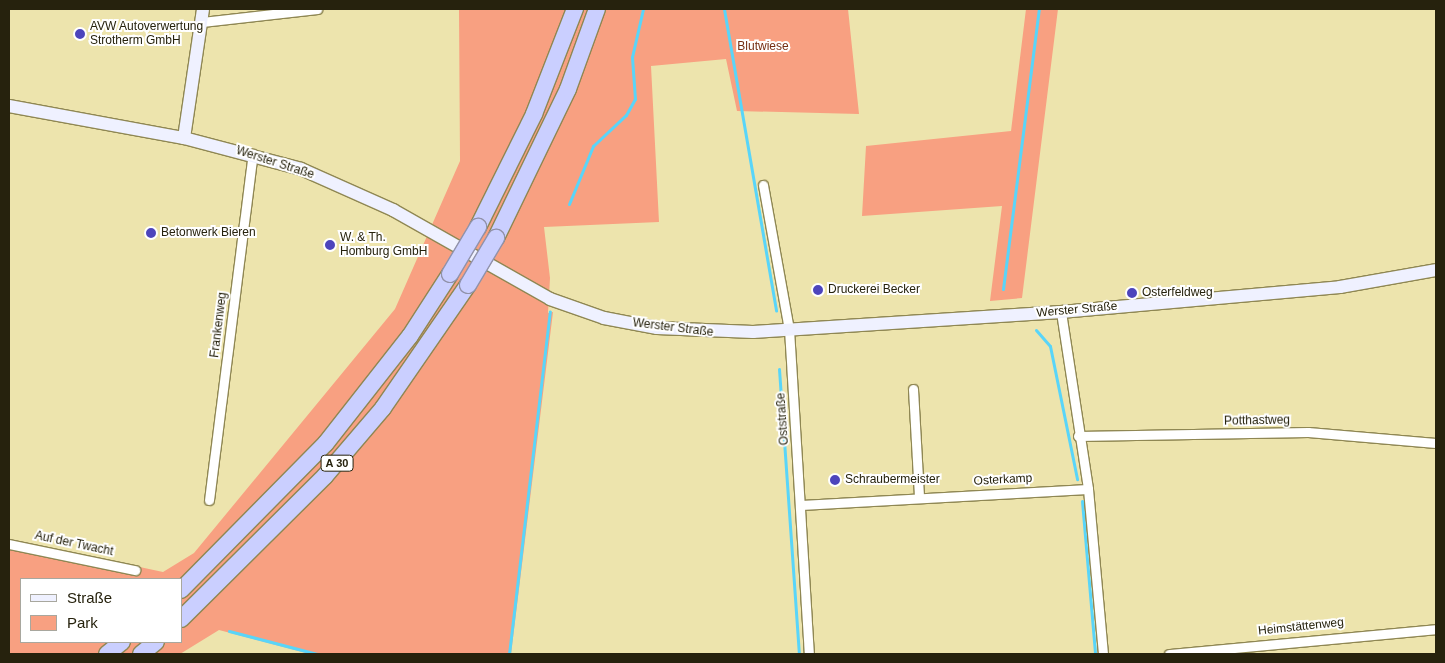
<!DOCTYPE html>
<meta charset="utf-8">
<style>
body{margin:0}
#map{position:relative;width:1445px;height:663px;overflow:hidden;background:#ede4ad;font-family:Arial,sans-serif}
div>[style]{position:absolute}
.green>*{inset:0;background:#f8a081}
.stream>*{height:3px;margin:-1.5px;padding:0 1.5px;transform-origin:1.5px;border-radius:1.5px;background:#59d5f9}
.roads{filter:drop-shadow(1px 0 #8f8753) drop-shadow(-1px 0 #8f8753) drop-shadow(0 1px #8f8753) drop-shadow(0 -1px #8f8753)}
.minor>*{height:9px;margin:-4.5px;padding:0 4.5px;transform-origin:4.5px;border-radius:4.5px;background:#fff}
.secondary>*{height:12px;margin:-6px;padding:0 6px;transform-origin:6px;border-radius:6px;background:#eff1ff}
.motorway>*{height:16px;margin:-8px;padding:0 8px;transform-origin:8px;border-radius:8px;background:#cacfff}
.bridges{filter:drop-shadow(1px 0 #9192aa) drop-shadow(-1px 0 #9192aa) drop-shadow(0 1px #9192aa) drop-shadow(0 -1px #9192aa)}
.motorway-bridge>*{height:16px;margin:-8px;padding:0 8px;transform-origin:8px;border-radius:8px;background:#cacfff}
.dots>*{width:14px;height:14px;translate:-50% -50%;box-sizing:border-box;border:2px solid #fff;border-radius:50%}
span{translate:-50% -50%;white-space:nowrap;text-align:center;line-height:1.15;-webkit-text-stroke:4px #fff;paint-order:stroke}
.shield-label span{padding:1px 4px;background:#fff;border:1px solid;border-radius:4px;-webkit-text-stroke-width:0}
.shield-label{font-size:11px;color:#26220d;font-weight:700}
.poi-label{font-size:12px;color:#26220d}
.left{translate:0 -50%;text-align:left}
.park-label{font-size:12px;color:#752e13}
.street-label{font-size:12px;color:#26220d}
.frame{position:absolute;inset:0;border:10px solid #26220d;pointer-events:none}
.legend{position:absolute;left:20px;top:578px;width:162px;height:65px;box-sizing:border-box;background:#fff;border:1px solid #a8a79e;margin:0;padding:6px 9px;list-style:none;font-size:15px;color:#26220d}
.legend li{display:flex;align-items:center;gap:10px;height:25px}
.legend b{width:25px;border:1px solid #a8a79e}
</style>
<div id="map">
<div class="green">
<div style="clip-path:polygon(evenodd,459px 9px,848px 9px,859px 114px,737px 111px,726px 59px,651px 66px,659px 222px,544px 227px,550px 278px,548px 313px,553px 312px,511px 654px,310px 654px,219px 630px,180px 654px,9px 654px,9px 539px,163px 572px,194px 553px,395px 309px,460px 161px,459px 9px,21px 579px,181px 579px,181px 642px,21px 642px,21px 579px)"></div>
<div style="clip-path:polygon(1026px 9px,1058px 9px,1022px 298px,990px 301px,1002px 206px,862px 216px,866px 146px,1011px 131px)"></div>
</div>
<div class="stream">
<div style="left:724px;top:9px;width:306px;rotate:80.2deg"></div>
<div style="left:569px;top:204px;width:63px;rotate:-67.5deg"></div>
<div style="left:593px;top:146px;width:45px;rotate:-43.2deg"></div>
<div style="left:626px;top:115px;width:18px;rotate:-61deg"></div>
<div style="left:635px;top:99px;width:42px;rotate:-94.1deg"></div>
<div style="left:632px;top:57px;width:49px;rotate:-77.1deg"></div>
<div style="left:1003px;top:289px;width:282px;rotate:-82.7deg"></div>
<div style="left:1036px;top:330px;width:21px;rotate:49deg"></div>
<div style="left:1050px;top:346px;width:136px;rotate:78.5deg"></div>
<div style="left:779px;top:369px;width:286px;rotate:86deg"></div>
<div style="left:1082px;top:501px;width:154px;rotate:85.1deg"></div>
<div style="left:229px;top:631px;width:91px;rotate:14.6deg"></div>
<div style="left:509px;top:654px;width:345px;rotate:-83.2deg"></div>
</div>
<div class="roads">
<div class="minor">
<div style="left:202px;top:22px;width:116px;rotate:-6.4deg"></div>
<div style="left:763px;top:185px;width:146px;rotate:79.8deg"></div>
<div style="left:789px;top:329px;width:326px;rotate:86.5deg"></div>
<div style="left:1061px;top:312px;width:179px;rotate:81.3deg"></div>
<div style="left:1088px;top:489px;width:166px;rotate:84.8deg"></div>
<div style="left:913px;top:389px;width:107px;rotate:86.8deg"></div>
<div style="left:1078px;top:436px;width:230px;rotate:-1deg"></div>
<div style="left:1308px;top:432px;width:128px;rotate:4.9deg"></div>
<div style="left:209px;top:500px;width:349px;rotate:-82.8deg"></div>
<div style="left:801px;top:505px;width:287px;rotate:-3.2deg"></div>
<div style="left:9px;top:544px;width:129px;rotate:11.7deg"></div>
<div style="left:1169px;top:654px;width:268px;rotate:-5.3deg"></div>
</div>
<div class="secondary">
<div style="left:9px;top:106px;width:178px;rotate:10.4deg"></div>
<div style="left:184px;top:138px;width:121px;rotate:14.8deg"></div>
<div style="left:301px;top:169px;width:101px;rotate:24deg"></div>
<div style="left:393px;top:210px;width:180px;rotate:29.5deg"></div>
<div style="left:550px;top:299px;width:57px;rotate:19.4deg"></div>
<div style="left:604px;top:318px;width:54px;rotate:10.7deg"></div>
<div style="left:657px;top:328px;width:96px;rotate:2.4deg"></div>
<div style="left:753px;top:332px;width:309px;rotate:-3.7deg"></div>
<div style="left:1061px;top:312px;width:280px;rotate:-5.1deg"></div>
<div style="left:1340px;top:287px;width:97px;rotate:-10deg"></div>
<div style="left:184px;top:138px;width:130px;rotate:-81.6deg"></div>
</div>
<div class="motorway">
<div style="left:478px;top:227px;width:126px;rotate:-63.6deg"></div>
<div style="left:534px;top:114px;width:113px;rotate:-68.7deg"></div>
<div style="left:496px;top:238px;width:165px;rotate:-64.2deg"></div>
<div style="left:568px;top:89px;width:85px;rotate:-70.1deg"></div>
<div style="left:181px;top:590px;width:206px;rotate:-45.4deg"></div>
<div style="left:326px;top:443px;width:136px;rotate:-51.9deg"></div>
<div style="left:410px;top:336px;width:74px;rotate:-57.2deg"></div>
<div style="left:181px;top:619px;width:203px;rotate:-44.8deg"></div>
<div style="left:325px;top:476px;width:89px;rotate:-49.5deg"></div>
<div style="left:383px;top:408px;width:150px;rotate:-55.4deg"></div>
<div style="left:107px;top:654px;width:19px;rotate:-39deg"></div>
<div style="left:141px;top:654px;width:19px;rotate:-39deg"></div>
</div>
</div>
<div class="bridges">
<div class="motorway-bridge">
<div style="left:450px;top:274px;width:55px;rotate:-59.2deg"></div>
<div style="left:468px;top:285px;width:55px;rotate:-59.2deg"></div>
</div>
</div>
<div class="dots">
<div style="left:80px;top:34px;background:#4d45bc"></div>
<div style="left:151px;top:233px;background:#4d45bc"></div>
<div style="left:330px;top:245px;background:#4d45bc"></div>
<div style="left:818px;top:290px;background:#4d45bc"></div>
<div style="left:1132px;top:293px;background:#4d45bc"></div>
<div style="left:835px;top:480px;background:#4d45bc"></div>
</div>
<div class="shield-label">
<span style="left:337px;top:463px">A 30</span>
</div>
<div class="poi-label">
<span class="left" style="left:90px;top:34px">AVW Autoverwertung<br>Strotherm GmbH</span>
<span class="left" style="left:161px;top:233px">Betonwerk Bieren</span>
<span class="left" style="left:340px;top:245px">W. &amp; Th.<br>Homburg GmbH</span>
<span class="left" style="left:828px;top:290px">Druckerei Becker</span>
<span class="left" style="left:1142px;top:293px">Osterfeldweg</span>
<span class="left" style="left:845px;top:480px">Schraubermeister</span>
</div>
<div class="park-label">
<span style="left:763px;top:47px">Blutwiese</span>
</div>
<div class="street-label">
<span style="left:275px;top:163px;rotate:18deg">Werster Straße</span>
<span style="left:1077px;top:310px;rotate:-5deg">Werster Straße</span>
<span style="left:219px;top:325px;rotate:-83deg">Frankenweg</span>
<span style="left:673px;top:328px;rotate:7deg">Werster Straße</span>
<span style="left:783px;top:419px;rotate:-94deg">Oststraße</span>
<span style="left:1257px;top:421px;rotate:-1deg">Potthastweg</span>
<span style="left:1003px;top:480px;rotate:-3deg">Osterkamp</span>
<span style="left:74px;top:544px;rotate:12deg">Auf der Twacht</span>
<span style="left:1301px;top:627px;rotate:-6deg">Heimstättenweg</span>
</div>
<div class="frame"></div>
<ul class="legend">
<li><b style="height:6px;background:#eff1ff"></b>Straße</li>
<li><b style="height:14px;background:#f8a081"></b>Park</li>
</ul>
</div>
